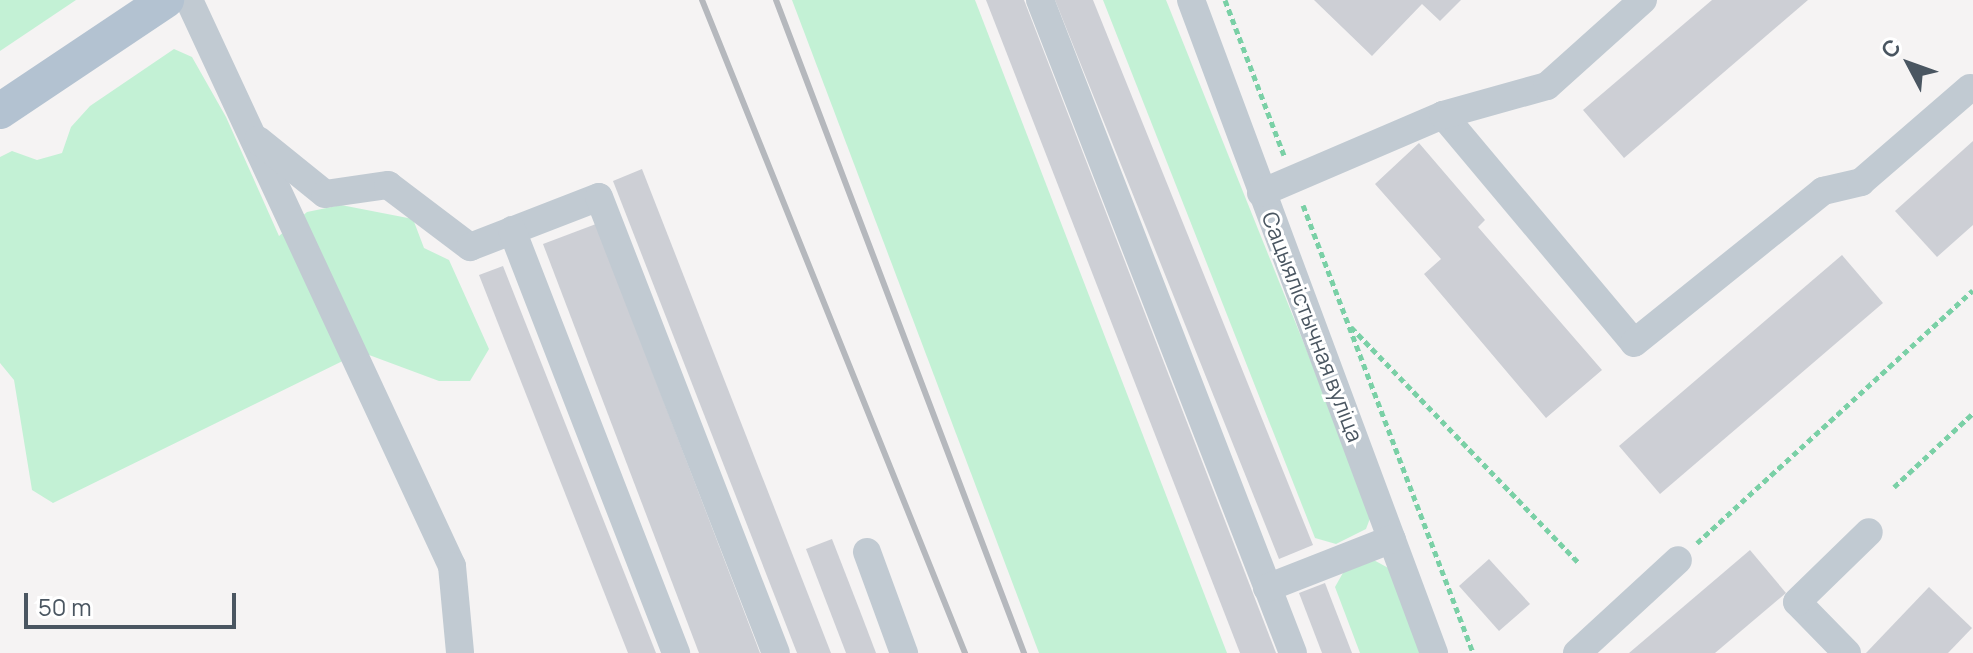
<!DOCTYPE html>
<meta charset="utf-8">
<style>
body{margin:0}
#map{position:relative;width:1973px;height:653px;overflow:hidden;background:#f5f3f3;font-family:Manrope,sans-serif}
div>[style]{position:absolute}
.green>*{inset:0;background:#c3f1d5}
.building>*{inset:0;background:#cdcfd5}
.path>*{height:5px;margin-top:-2.5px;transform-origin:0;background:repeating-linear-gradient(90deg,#7ad0a6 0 6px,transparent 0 10px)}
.minor>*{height:28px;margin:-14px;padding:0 14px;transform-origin:14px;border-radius:14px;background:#c1cad2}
.major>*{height:36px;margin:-18px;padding:0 18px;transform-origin:18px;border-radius:18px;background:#b3c2d1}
.rail>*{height:6px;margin:-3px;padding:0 3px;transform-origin:3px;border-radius:3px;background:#b5b8bd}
span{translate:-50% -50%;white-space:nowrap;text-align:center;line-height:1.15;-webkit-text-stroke:6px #fff;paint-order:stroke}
.street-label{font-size:22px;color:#4a5661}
.north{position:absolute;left:1869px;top:24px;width:80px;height:80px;-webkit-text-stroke:6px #fff;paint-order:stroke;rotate:311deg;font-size:22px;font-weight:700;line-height:32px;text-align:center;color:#4a5661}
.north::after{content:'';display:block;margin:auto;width:28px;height:36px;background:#4a5661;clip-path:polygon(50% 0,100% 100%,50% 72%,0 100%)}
.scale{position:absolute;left:24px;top:593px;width:212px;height:36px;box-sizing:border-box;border:4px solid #4a5661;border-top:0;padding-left:10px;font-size:24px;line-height:28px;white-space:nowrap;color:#4a5661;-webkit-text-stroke:6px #fff;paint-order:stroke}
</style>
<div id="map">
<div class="green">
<div style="clip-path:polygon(0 0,76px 0,0 51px)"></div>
<div style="clip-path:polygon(792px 0,975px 0,1227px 653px,1039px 653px)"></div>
<div style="clip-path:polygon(1103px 0,1166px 0,1372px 513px,1366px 529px,1336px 544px,1315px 538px)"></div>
<div style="clip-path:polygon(174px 49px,192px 57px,226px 117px,279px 236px,307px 212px,341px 205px,413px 219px,424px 248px,449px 260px,489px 349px,470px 381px,439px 381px,361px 352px,53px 503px,32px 490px,14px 380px,0 363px,0 157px,12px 151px,37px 160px,62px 153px,71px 127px,90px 106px)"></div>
<div style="clip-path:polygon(1370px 558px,1392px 570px,1423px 653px,1360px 653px,1335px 587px,1344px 571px)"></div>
</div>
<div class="building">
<div style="clip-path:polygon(986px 0,1024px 0,1276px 653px,1240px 653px)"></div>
<div style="clip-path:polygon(1055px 0,1093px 0,1313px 545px,1279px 559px)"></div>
<div style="clip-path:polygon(1314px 0,1461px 0,1440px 21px,1422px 4px,1372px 56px)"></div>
<div style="clip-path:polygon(1712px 0,1808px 0,1624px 158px,1583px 110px)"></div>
<div style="clip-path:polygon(1973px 141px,1973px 225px,1937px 257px,1895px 211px)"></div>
<div style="clip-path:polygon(1419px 143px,1485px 220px,1478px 227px,1602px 370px,1546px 418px,1424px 274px,1441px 259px,1375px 184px)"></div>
<div style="clip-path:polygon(642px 169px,831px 653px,797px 653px,613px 181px)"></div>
<div style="clip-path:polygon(596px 224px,760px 653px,699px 653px,543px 244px)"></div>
<div style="clip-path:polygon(1842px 255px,1883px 303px,1660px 494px,1619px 446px)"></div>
<div style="clip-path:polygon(503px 266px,656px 653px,628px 653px,479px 275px)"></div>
<div style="clip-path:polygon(832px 539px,860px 611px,876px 653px,846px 653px,806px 549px)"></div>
<div style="clip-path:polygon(1750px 550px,1786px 593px,1715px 653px,1629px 653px)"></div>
<div style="clip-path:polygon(1489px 559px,1530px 604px,1499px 631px,1459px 586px)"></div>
<div style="clip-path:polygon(1325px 583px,1352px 653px,1322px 653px,1299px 593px)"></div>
<div style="clip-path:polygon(1929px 587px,1972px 628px,1948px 653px,1866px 653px)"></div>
</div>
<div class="path">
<div style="left:1225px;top:0;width:166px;rotate:69.2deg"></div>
<div style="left:1303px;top:205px;width:479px;rotate:69.2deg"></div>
<div style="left:1351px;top:327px;width:327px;rotate:46deg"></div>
<div style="left:1894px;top:487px;width:108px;rotate:-43.1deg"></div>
<div style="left:1697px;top:543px;width:374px;rotate:-42.5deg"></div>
</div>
<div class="minor">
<div style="left:189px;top:0;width:624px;rotate:65.08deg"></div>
<div style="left:452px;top:566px;width:87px;rotate:84.7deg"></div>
<div style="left:1040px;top:0;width:700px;rotate:68.82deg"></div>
<div style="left:1191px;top:0;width:697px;rotate:69.59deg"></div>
<div style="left:1443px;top:115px;width:297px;rotate:50deg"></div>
<div style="left:1634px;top:343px;width:243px;rotate:-38.8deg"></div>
<div style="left:1823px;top:191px;width:39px;rotate:-13deg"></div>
<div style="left:1861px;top:182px;width:144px;rotate:-40.8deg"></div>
<div style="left:258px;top:140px;width:86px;rotate:38.9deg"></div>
<div style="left:325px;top:194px;width:64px;rotate:-8.1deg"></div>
<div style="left:388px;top:185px;width:103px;rotate:37.1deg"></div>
<div style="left:470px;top:247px;width:138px;rotate:-21.2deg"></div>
<div style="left:599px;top:197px;width:489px;rotate:68.8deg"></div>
<div style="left:1261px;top:193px;width:198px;rotate:-23.2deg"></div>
<div style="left:1443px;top:115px;width:108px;rotate:-15.6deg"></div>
<div style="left:1547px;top:86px;width:129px;rotate:-41.9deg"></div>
<div style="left:512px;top:230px;width:454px;rotate:68.8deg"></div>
<div style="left:867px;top:552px;width:108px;rotate:69.9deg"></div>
<div style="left:1267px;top:588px;width:134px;rotate:-21.4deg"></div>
<div style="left:1577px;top:653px;width:137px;rotate:-42.6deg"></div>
<div style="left:1847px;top:653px;width:71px;rotate:-134.4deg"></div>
<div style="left:1797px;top:602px;width:100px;rotate:-44.2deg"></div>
</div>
<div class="major">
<div style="left:0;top:111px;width:200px;rotate:-33.8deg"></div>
</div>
<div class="rail">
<div style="left:702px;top:0;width:704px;rotate:68.06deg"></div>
<div style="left:776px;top:0;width:699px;rotate:69.2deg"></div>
</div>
<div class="street-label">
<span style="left:1312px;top:327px;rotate:69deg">Сацыялістычная вуліца</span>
</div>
<div class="north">С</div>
<div class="scale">50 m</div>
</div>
